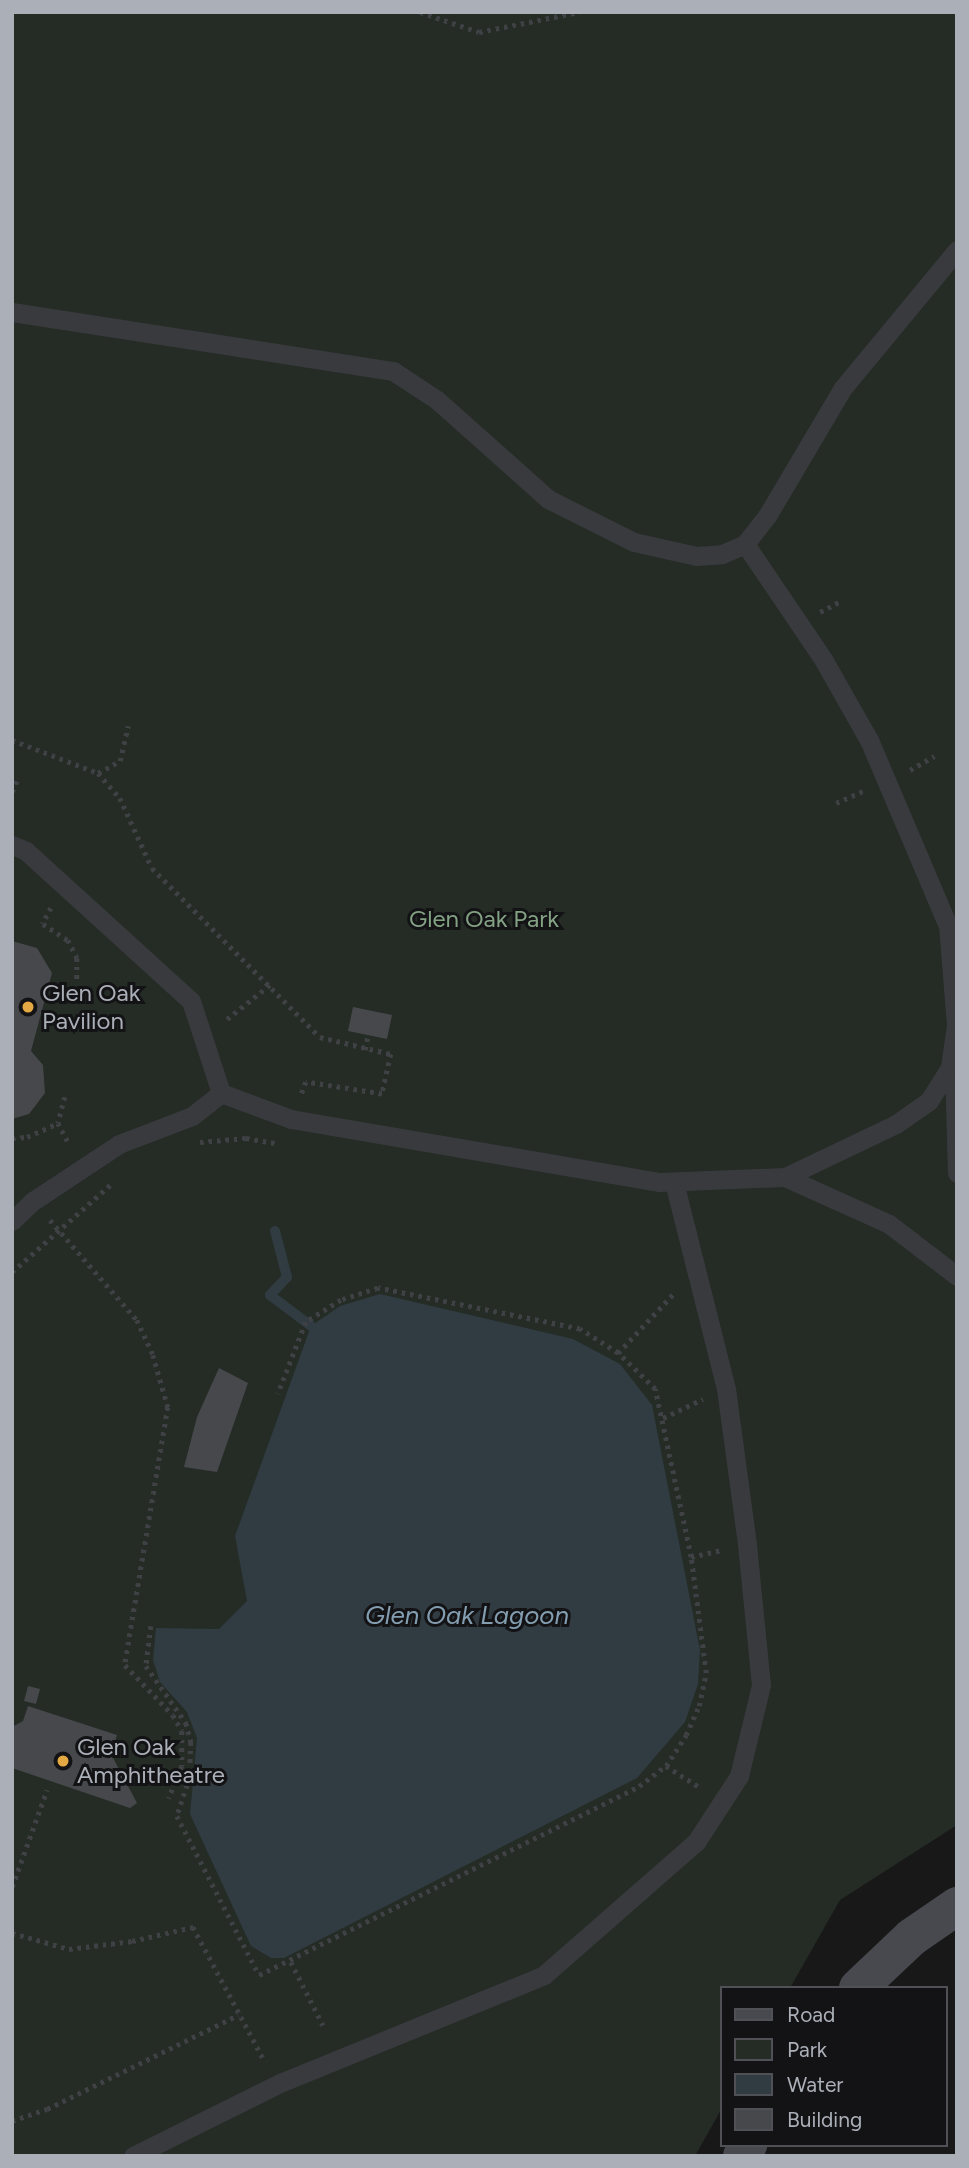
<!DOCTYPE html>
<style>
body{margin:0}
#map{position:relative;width:969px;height:2168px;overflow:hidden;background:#181819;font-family:Figtree,sans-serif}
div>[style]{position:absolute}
.green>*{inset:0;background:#242c25}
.water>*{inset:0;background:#313b42}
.stream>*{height:10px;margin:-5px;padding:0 5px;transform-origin:5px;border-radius:5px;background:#313b42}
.building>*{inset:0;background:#47484c}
.path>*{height:4.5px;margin-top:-2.25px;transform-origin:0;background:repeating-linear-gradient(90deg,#3f4145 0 3.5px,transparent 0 8.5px)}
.lane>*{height:19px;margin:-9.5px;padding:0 9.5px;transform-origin:9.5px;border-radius:9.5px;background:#393a3e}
.secondary>*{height:38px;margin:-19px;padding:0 19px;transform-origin:19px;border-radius:19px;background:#47494e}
.dots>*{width:19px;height:19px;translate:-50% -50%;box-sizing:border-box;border:4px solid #131315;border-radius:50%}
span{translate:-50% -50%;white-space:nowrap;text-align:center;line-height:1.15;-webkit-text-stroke:6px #131315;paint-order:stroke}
.park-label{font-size:24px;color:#83a284}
.poi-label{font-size:24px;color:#abafb8}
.left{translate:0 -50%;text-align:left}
.water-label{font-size:26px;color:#849eb1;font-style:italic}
.frame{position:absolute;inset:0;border:14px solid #abafb8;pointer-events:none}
.legend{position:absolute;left:720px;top:1986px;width:228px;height:161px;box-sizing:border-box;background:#131315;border:2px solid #505156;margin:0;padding:9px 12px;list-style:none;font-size:21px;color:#abafb8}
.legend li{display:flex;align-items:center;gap:14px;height:35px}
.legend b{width:35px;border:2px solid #505156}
</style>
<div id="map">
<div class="green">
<div style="clip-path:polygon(12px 12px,957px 12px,957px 1825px,840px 1900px,790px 1988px,722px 1988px,722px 2108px,695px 2156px,12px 2156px)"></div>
</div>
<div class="water">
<div style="clip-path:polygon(380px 1294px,573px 1339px,620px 1364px,652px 1405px,700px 1650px,698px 1684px,685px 1722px,637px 1778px,284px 1958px,271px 1958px,251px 1946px,190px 1814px,197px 1738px,187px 1712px,160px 1682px,153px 1660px,156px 1628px,219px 1629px,247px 1601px,235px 1536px,311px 1326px,340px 1306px)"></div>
</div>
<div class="stream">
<div style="left:275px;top:1231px;width:48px;rotate:75.4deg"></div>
<div style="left:287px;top:1277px;width:25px;rotate:133deg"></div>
<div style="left:270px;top:1295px;width:51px;rotate:37.1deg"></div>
</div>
<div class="building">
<div style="clip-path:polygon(12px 941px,37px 948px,52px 973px,31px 1051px,43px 1065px,45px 1093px,29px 1114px,12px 1119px)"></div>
<div style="clip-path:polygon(353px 1007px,392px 1015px,387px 1039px,348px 1031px)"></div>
<div style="clip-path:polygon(219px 1368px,248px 1383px,217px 1472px,184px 1467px,197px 1417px)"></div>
<div style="clip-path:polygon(28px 1686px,40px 1689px,36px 1704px,24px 1701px)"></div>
<div style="clip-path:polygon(28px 1706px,117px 1735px,111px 1754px,137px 1803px,130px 1808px,12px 1768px,12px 1727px,23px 1721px)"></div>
</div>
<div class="path">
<div style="left:420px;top:12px;width:62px;rotate:18.7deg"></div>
<div style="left:479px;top:32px;width:102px;rotate:-11.3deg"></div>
<div style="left:820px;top:612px;width:24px;rotate:-28deg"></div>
<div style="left:12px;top:740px;width:92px;rotate:21deg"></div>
<div style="left:98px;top:773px;width:33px;rotate:49deg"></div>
<div style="left:120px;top:798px;width:77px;rotate:65.4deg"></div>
<div style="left:152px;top:868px;width:238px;rotate:45.2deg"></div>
<div style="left:320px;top:1037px;width:73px;rotate:13.5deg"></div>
<div style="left:391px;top:1054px;width:41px;rotate:102.7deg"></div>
<div style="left:382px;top:1094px;width:77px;rotate:-171deg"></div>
<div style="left:306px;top:1082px;width:15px;rotate:110deg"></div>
<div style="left:910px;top:770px;width:28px;rotate:-30deg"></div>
<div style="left:98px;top:773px;width:25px;rotate:-29deg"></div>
<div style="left:120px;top:761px;width:36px;rotate:-77deg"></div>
<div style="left:12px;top:792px;width:15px;rotate:-67deg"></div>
<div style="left:836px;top:803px;width:30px;rotate:-24deg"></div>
<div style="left:51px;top:908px;width:18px;rotate:117deg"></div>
<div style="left:43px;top:924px;width:30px;rotate:33deg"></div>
<div style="left:68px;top:940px;width:20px;rotate:63deg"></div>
<div style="left:77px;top:958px;width:25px;rotate:90deg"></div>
<div style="left:227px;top:1019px;width:56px;rotate:-38.5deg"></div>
<div style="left:365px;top:1050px;width:15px;rotate:-79deg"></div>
<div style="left:65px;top:1097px;width:27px;rotate:105deg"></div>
<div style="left:58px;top:1123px;width:24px;rotate:62deg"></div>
<div style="left:12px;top:1138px;width:15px;rotate:-4deg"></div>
<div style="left:27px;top:1137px;width:34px;rotate:-24deg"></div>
<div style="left:200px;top:1142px;width:46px;rotate:-5deg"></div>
<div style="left:246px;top:1138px;width:29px;rotate:10deg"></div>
<div style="left:50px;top:1220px;width:133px;rotate:49deg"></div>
<div style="left:137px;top:1320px;width:38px;rotate:65deg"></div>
<div style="left:153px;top:1355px;width:54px;rotate:73.9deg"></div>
<div style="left:168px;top:1407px;width:262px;rotate:99.5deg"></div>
<div style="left:125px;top:1665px;width:69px;rotate:46.2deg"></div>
<div style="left:173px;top:1715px;width:18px;rotate:61deg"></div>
<div style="left:182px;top:1731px;width:35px;rotate:90deg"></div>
<div style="left:182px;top:1766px;width:35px;rotate:112deg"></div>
<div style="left:12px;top:1272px;width:132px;rotate:-41.6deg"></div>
<div style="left:618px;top:1353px;width:83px;rotate:-46.9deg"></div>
<div style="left:663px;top:1418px;width:44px;rotate:-25.4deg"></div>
<div style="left:691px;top:1557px;width:32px;rotate:-13deg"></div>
<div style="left:151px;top:1626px;width:40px;rotate:97.1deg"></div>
<div style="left:146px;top:1666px;width:70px;rotate:54.9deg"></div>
<div style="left:186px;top:1723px;width:20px;rotate:75deg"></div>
<div style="left:191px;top:1742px;width:35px;rotate:92deg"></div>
<div style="left:190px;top:1777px;width:41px;rotate:108.4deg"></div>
<div style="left:177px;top:1816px;width:179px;rotate:62.7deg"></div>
<div style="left:259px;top:1975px;width:424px;rotate:-26.4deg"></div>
<div style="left:639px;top:1786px;width:34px;rotate:-37deg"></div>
<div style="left:666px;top:1766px;width:37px;rotate:-57deg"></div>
<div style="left:686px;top:1735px;width:32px;rotate:-66deg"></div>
<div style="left:699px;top:1706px;width:34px;rotate:-78deg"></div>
<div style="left:706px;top:1673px;width:117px;rotate:-97.4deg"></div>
<div style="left:691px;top:1557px;width:172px;rotate:-102.1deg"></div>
<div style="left:655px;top:1389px;width:52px;rotate:-135.8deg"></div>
<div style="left:618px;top:1353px;width:45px;rotate:-147.7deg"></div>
<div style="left:580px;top:1329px;width:206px;rotate:-168.5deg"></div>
<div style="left:378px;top:1288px;width:39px;rotate:162deg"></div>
<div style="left:341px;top:1300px;width:41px;rotate:147.8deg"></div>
<div style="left:306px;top:1322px;width:77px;rotate:111.3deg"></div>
<div style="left:666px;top:1766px;width:41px;rotate:32.2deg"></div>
<div style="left:12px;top:1887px;width:103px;rotate:-70.2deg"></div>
<div style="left:12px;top:1933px;width:59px;rotate:15.7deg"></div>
<div style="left:69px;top:1949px;width:64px;rotate:-7.2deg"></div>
<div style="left:132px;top:1941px;width:63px;rotate:-12.9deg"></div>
<div style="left:193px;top:1927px;width:153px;rotate:61.9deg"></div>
<div style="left:291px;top:1962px;width:71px;rotate:63.1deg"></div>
<div style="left:12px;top:2121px;width:37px;rotate:-19deg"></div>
<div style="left:47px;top:2109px;width:213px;rotate:-26.2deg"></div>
</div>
<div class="lane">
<div style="left:12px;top:312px;width:386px;rotate:8.8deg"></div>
<div style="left:393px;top:371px;width:53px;rotate:33.4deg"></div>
<div style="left:437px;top:400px;width:149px;rotate:41.7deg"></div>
<div style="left:548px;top:499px;width:96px;rotate:26.6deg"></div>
<div style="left:634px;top:542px;width:64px;rotate:12.7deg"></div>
<div style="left:696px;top:556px;width:26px;rotate:-4deg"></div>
<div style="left:722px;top:554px;width:25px;rotate:-23deg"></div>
<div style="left:745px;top:544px;width:36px;rotate:-52deg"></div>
<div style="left:767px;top:516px;width:147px;rotate:-59.4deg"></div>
<div style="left:842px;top:389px;width:180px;rotate:-50.4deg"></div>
<div style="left:12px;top:845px;width:15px;rotate:23deg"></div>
<div style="left:26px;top:851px;width:223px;rotate:42.3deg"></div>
<div style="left:191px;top:1001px;width:97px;rotate:71.9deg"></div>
<div style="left:954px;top:1066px;width:107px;rotate:88.4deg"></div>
<div style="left:221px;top:1093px;width:75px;rotate:20.4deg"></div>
<div style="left:291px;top:1119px;width:374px;rotate:9.7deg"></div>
<div style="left:660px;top:1182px;width:125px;rotate:-2.3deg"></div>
<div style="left:785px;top:1177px;width:123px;rotate:-25.5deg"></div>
<div style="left:896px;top:1124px;width:40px;rotate:-34.9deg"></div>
<div style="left:929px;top:1101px;width:40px;rotate:-58deg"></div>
<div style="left:950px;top:1067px;width:42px;rotate:-81.9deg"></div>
<div style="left:956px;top:1025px;width:99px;rotate:-94.6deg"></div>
<div style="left:948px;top:926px;width:200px;rotate:-113deg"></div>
<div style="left:870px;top:742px;width:95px;rotate:-119.5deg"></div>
<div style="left:823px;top:659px;width:139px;rotate:-124.1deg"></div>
<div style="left:785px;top:1177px;width:114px;rotate:24.3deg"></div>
<div style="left:889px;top:1224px;width:86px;rotate:37.4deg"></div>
<div style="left:12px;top:1221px;width:29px;rotate:-44deg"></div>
<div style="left:33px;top:1201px;width:103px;rotate:-33.5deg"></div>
<div style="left:119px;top:1144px;width:78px;rotate:-21deg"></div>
<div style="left:192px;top:1116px;width:37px;rotate:-38deg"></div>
<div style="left:133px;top:2156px;width:164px;rotate:-26.4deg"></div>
<div style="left:280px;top:2083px;width:285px;rotate:-22.2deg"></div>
<div style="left:544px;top:1975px;width:202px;rotate:-41.2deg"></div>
<div style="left:696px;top:1842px;width:79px;rotate:-56.9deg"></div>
<div style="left:739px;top:1776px;width:94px;rotate:-76.4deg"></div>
<div style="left:761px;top:1685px;width:142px;rotate:-95.7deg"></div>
<div style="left:747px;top:1544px;width:156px;rotate:-97.7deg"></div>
<div style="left:726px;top:1389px;width:213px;rotate:-104.1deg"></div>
</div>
<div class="secondary">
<div style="left:858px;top:1988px;width:74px;rotate:-43.4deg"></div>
<div style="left:912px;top:1937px;width:55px;rotate:-34.6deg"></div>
<div style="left:742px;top:2156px;width:13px;rotate:-61deg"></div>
</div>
<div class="dots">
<div style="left:28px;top:1007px;background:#e5a944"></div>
<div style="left:63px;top:1761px;background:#e5a944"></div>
</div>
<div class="park-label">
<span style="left:484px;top:919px">Glen Oak Park</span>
</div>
<div class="poi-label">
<span class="left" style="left:42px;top:1007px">Glen Oak<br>Pavilion</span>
<span class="left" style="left:77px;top:1761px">Glen Oak<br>Amphitheatre</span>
</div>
<div class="water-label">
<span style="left:467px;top:1616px">Glen Oak Lagoon</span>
</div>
<div class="frame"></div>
<ul class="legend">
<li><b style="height:9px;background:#47494e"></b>Road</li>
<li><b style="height:19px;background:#242c25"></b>Park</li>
<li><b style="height:19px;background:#313b42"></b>Water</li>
<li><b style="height:19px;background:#47484c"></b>Building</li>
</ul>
</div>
